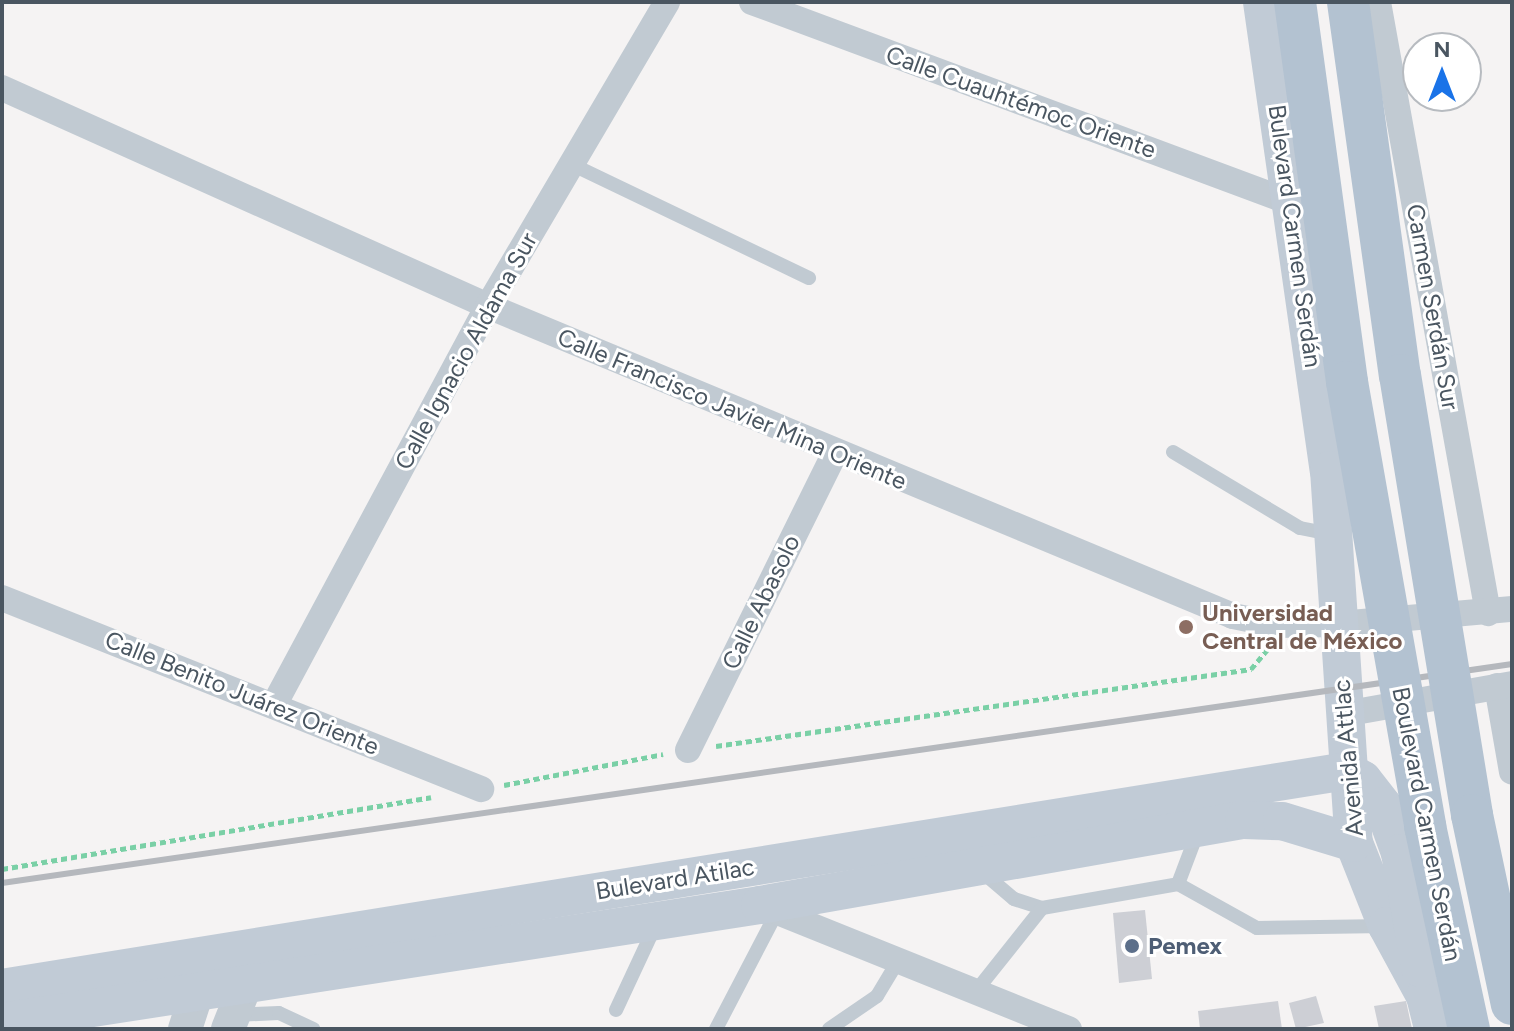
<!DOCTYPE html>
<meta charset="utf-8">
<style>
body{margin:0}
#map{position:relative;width:1514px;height:1031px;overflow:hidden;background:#f5f3f3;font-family:Figtree,sans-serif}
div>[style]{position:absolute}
.building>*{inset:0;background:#cdcfd5}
.path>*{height:5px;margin-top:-2.5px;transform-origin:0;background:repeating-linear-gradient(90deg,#7ad0a6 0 6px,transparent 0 10px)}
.service>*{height:14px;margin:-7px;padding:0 7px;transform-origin:7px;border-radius:7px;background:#c1cad2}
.minor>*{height:26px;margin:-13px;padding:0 13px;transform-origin:13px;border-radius:13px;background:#c1cad2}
.tertiary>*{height:34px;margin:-17px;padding:0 17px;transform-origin:17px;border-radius:17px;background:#c1cad2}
.secondary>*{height:38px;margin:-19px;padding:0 19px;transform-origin:19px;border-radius:19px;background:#c1cbd6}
.primary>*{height:42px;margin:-21px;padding:0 21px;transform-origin:21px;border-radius:21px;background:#b3c2d1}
.rail>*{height:6px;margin:-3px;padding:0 3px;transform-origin:3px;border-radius:3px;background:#b5b8bd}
.primary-bridge>*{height:42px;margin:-21px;padding:0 21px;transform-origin:21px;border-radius:21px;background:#b3c2d1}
.dots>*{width:22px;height:22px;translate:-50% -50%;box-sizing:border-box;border:4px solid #fff;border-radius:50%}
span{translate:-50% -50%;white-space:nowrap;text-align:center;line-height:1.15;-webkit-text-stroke:6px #fff;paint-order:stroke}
.street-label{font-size:24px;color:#4a5661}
.education-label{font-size:24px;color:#785e54;font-weight:700}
.left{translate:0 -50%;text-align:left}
.service-label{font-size:24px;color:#4e5e75;font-weight:700}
.frame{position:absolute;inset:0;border:4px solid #4a5661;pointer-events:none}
.north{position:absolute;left:1402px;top:32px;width:80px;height:80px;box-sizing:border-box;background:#fff;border:2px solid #b7bbc0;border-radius:50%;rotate:0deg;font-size:22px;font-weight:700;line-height:32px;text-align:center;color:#4a5661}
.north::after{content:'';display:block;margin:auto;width:28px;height:36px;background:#1a73e8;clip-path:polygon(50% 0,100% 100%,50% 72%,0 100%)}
</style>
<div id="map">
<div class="building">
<div style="clip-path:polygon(1145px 910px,1152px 979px,1119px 983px,1113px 913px)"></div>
<div style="clip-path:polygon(1316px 996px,1324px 1023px,1296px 1029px,1289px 1003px)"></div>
<div style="clip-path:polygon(1278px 1001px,1282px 1029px,1200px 1029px,1198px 1011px)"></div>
<div style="clip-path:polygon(1406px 1001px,1412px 1029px,1379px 1029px,1374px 1006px)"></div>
</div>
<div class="path">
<div style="left:716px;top:746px;width:541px;rotate:-8.19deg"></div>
<div style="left:1251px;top:669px;width:26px;rotate:-50deg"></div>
<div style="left:504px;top:785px;width:162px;rotate:-11deg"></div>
<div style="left:2px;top:869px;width:435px;rotate:-9.5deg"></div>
</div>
<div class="service">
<div style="left:571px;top:164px;width:264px;rotate:25.6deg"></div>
<div style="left:1173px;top:452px;width:148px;rotate:30.9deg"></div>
<div style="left:1300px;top:528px;width:33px;rotate:11deg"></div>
<div style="left:981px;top:871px;width:43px;rotate:40.3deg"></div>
<div style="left:1014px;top:899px;width:29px;rotate:18deg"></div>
<div style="left:1042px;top:908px;width:138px;rotate:-10deg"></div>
<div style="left:1178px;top:884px;width:57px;rotate:-69.3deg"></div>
<div style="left:1178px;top:884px;width:90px;rotate:29.1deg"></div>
<div style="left:1257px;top:928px;width:129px;rotate:-0.9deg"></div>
<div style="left:976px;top:991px;width:106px;rotate:-51.5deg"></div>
<div style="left:616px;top:1010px;width:83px;rotate:-65deg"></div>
<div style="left:651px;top:935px;width:8px;rotate:-97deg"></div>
<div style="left:234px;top:1015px;width:45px;rotate:-2.5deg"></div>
<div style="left:279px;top:1013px;width:38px;rotate:25deg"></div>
<div style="left:716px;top:1029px;width:132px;rotate:-62.5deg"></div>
<div style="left:829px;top:1029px;width:58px;rotate:-34.5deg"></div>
<div style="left:877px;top:996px;width:41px;rotate:-59deg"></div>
</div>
<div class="minor">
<div style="left:752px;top:2px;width:574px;rotate:20.39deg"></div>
<div style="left:1378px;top:2px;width:621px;rotate:79.79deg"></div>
<div style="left:2px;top:88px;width:533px;rotate:24.16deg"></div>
<div style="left:488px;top:306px;width:807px;rotate:22.59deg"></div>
<div style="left:1233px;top:616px;width:45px;rotate:11.6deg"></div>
<div style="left:1277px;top:625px;width:62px;rotate:-0.9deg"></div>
<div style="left:1339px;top:624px;width:174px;rotate:-5deg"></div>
<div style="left:2px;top:598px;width:516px;rotate:21.74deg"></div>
<div style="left:1497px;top:686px;width:87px;rotate:80.1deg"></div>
<div style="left:274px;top:705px;width:453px;rotate:-61.8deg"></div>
<div style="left:488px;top:306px;width:353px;rotate:-59.5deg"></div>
<div style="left:1344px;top:714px;width:171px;rotate:-10.1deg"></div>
<div style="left:688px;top:750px;width:330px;rotate:-63.7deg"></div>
<div style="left:760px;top:905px;width:333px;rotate:21.9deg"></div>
</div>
<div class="tertiary">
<div style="left:185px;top:1029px;width:36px;rotate:-72deg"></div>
<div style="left:196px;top:995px;width:29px;rotate:-98deg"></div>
<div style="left:228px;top:1029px;width:46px;rotate:-68.4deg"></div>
<div style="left:245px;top:986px;width:24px;rotate:-99deg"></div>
</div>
<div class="secondary">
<div style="left:1262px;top:2px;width:473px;rotate:81.9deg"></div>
<div style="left:1329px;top:470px;width:374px;rotate:86.2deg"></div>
<div style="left:1354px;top:843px;width:89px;rotate:68.3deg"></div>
<div style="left:1387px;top:926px;width:80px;rotate:61.5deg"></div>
<div style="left:1425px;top:996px;width:34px;rotate:76deg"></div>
<div style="left:1347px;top:771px;width:18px;rotate:29deg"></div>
<div style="left:1363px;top:780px;width:33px;rotate:52deg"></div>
<div style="left:1383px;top:806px;width:50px;rotate:70.1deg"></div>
<div style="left:1400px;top:853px;width:117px;rotate:80.1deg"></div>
<div style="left:2px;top:988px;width:1362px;rotate:-9.17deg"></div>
<div style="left:2px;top:1022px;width:767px;rotate:-8.77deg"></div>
<div style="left:760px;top:905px;width:491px;rotate:-10deg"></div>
<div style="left:1244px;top:820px;width:38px;rotate:2deg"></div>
<div style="left:1282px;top:821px;width:75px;rotate:17deg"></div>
</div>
<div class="primary">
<div style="left:1295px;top:2px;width:384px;rotate:82.2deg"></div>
<div style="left:1348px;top:2px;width:377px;rotate:82.1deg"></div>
<div style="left:1425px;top:826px;width:208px;rotate:77.8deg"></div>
</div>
<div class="rail">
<div style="left:2px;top:883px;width:1526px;rotate:-8.25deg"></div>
</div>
<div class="primary-bridge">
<div style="left:1400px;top:375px;width:446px;rotate:80.7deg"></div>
<div style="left:1472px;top:815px;width:193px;rotate:78.1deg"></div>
<div style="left:1347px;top:382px;width:451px;rotate:80deg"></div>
</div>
<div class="dots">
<div style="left:1186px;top:627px;background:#8d6e63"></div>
<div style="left:1132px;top:946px;background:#5c6f8a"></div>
</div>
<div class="street-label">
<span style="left:1021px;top:102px;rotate:20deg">Calle Cuauhtémoc Oriente</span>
<span style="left:1295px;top:236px;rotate:82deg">Bulevard Carmen Serdán</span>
<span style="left:1433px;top:307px;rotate:80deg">Carmen Serdán Sur</span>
<span style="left:466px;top:351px;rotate:-61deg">Calle Ignacio Aldama Sur</span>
<span style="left:732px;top:409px;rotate:23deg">Calle Francisco Javier Mina Oriente</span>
<span style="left:761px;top:602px;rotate:-64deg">Calle Abasolo</span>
<span style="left:242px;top:693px;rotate:22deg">Calle Benito Juárez Oriente</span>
<span style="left:1348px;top:758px;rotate:-95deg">Avenida Attlac</span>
<span style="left:1427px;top:824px;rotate:79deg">Boulevard Carmen Serdán</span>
<span style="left:675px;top:879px;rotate:-9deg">Bulevard Atilac</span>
</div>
<div class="education-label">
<span class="left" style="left:1202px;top:627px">Universidad<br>Central de México</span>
</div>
<div class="service-label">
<span class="left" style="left:1148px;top:946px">Pemex</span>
</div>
<div class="frame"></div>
<div class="north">N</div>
</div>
